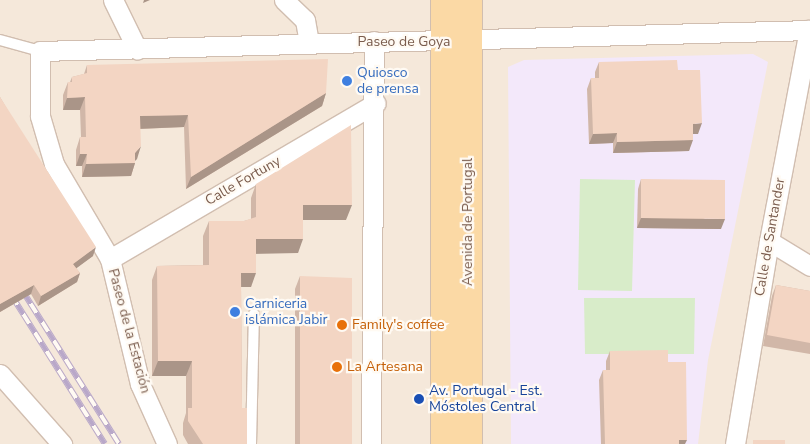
<!DOCTYPE html>
<meta charset="utf-8">
<style>
body{margin:0}
#map{position:relative;width:810px;height:444px;overflow:hidden;background:#fdf6ec;font-family:"Nunito Sans",sans-serif}
div>[style]{position:absolute}
.residential>*{inset:0;background:#f5e8da}
.education>*{inset:0;background:#f3e8fa}
.green>*{inset:0;background:#d8ecc9}
.roads{filter:drop-shadow(1px 0 #d1beb0) drop-shadow(-1px 0 #d1beb0) drop-shadow(0 1px #d1beb0) drop-shadow(0 -1px #d1beb0)}
.lane>*{height:10px;margin:-5px;padding:0 5px;transform-origin:5px;border-radius:5px;background:#fff}
.street>*{height:19px;margin:-9.5px;padding:0 9.5px;transform-origin:9.5px;border-radius:9.5px;background:#fff}
.primary>*{height:28px;margin:-14px;padding:0 14px;transform-origin:14px;border-radius:14px;background:#fbd9a5}
.rail>*{height:5.5px;margin-top:-2.75px;transform-origin:0;background:repeating-linear-gradient(90deg,#fffaf3 0 11px,#b9a8c9 0 22px);box-sizing:border-box;border-block:1px solid #b9a8c9}
.wall>*{inset:0;background:#d1b7a8}
.shaded-wall>*{inset:0;background:#aa9588}
.building>*{inset:0;background:#f3d5c3}
.dots>*{width:14px;height:14px;translate:-50% -50%;box-sizing:border-box;border:2px solid #fffaf3;border-radius:50%}
span{translate:-50% -50%;white-space:nowrap;text-align:center;line-height:1.15;-webkit-text-stroke:4.5px #fffaf3;paint-order:stroke}
.street-label{font-size:14px;color:#7a5c4d}
.shop-label{font-size:14px;color:#366cbe}
.left{translate:0 -50%;text-align:left}
.food-label{font-size:14px;color:#c56008}
.transit-label{font-size:14px;color:#164399}
</style>
<div id="map">
<div class="residential">
<div style="clip-path:polygon(0 0,810px 0,810px 444px,0 444px)"></div>
</div>
<div class="education">
<div style="clip-path:polygon(753px 54px,768px 62px,708px 360px,698px 444px,511px 444px,508px 67px,524px 60px)"></div>
</div>
<div class="green">
<div style="clip-path:polygon(580px 179px,635px 180px,632px 291px,578px 290px)"></div>
<div style="clip-path:polygon(584px 298px,695px 298px,694px 354px,585px 354px)"></div>
</div>
<div class="roads">
<div class="lane">
<div style="left:0;top:40px;width:41px;rotate:15.4deg"></div>
<div style="left:251px;top:444px;width:130px;rotate:-88.7deg"></div>
</div>
<div class="street">
<div style="left:113px;top:0;width:55px;rotate:63.9deg"></div>
<div style="left:284px;top:0;width:29px;rotate:44deg"></div>
<div style="left:305px;top:20px;width:22px;rotate:80deg"></div>
<div style="left:769px;top:241px;width:48px;rotate:31.4deg"></div>
<div style="left:110px;top:259px;width:308px;rotate:-30.4deg"></div>
<div style="left:0;top:374px;width:94px;rotate:48.5deg"></div>
<div style="left:167px;top:444px;width:66px;rotate:-114.2deg"></div>
<div style="left:140px;top:384px;width:129px;rotate:-103.5deg"></div>
<div style="left:110px;top:259px;width:110px;rotate:-120.5deg"></div>
<div style="left:54px;top:164px;width:50px;rotate:-106.3deg"></div>
<div style="left:40px;top:116px;width:65px;rotate:-90deg"></div>
<div style="left:40px;top:51px;width:770px;rotate:-1.56deg"></div>
<div style="left:371px;top:444px;width:403px;rotate:-89.6deg"></div>
<div style="left:735px;top:444px;width:206px;rotate:-80.5deg"></div>
<div style="left:769px;top:241px;width:215px;rotate:-79.3deg"></div>
</div>
<div class="primary">
<div style="left:445px;top:0;width:444px;rotate:90deg"></div>
<div style="left:468px;top:0;width:444px;rotate:90deg"></div>
</div>
</div>
<div class="rail">
<div style="left:0;top:277px;width:197px;rotate:57.8deg"></div>
<div style="left:19px;top:285px;width:188px;rotate:57.8deg"></div>
</div>
<div class="wall">
<div style="clip-path:polygon(599px 62px,678px 70px,698px 134px,693px 134px,689px 151px,613px 153px,613px 143px,589px 144px,587px 89px,591px 78px,595px 78px,595px 72px)"></div>
<div style="clip-path:polygon(87px 65px,326px 93px,322px 106px,186px 189px,184px 127px,140px 129px,137px 159px,135px 160px,135px 163px,131px 176px,82px 177px,82px 166px,76px 166px,76px 150px,80px 137px,81px 137px,80px 110px,63px 110px,63px 95px,68px 82px,70px 82px,72px 77px,84px 74px)"></div>
<div style="clip-path:polygon(0 97px,93px 256px,76px 268px,80px 273px,77px 282px,38px 306px,31px 294px,0 312px)"></div>
<div style="clip-path:polygon(641px 179px,721px 229px,637px 228px,638px 189px)"></div>
<div style="clip-path:polygon(256px 184px,346px 220px,303px 220px,298px 253px,256px 253px,251px 287px,241px 287px,242px 408px,247px 444px,188px 444px,183px 435px,183px 423px,186px 413px,186px 376px,152px 376px,152px 280px,157px 266px,203px 265px,203px 236px,209px 221px,244px 221px,251px 219px,251px 198px)"></div>
<div style="clip-path:polygon(300px 276px,352px 444px,295px 444px,295px 289px)"></div>
<div style="clip-path:polygon(776px 285px,810px 291px,810px 354px,763px 346px,772px 296px)"></div>
<div style="clip-path:polygon(610px 351px,668px 362px,685px 444px,601px 444px,599px 380px,603px 370px,606px 370px,606px 361px)"></div>
</div>
<div class="shaded-wall">
<div style="clip-path:polygon(144px 0,150px 0,143px 3px)"></div>
<div style="clip-path:polygon(326px 93px,322px 106px,186px 189px,191px 177px)"></div>
<div style="clip-path:polygon(85px 97px,80px 110px,63px 110px,67px 98px)"></div>
<div style="clip-path:polygon(188px 115px,184px 127px,135px 129px,140px 116px)"></div>
<div style="clip-path:polygon(702px 123px,698px 134px,689px 134px,693px 124px)"></div>
<div style="clip-path:polygon(617px 133px,613px 143px,589px 144px,593px 134px)"></div>
<div style="clip-path:polygon(693px 140px,689px 151px,613px 153px,617px 142px)"></div>
<div style="clip-path:polygon(141px 146px,137px 159px,133px 163px,135px 163px,131px 176px,82px 177px,86px 164px,135px 153px)"></div>
<div style="clip-path:polygon(80px 154px,87px 154px,82px 166px,76px 166px)"></div>
<div style="clip-path:polygon(303px 205px,352px 205px,346px 220px,298px 220px)"></div>
<div style="clip-path:polygon(641px 218px,725px 219px,721px 229px,637px 228px)"></div>
<div style="clip-path:polygon(256px 239px,303px 239px,298px 253px,251px 254px)"></div>
<div style="clip-path:polygon(96px 247px,93px 256px,70px 273px,73px 264px)"></div>
<div style="clip-path:polygon(80px 273px,77px 282px,38px 306px,41px 296px)"></div>
<div style="clip-path:polygon(241px 273px,256px 273px,251px 287px,236px 287px)"></div>
<div style="clip-path:polygon(34px 285px,31px 294px,0 312px,0 304px)"></div>
<div style="clip-path:polygon(158px 361px,192px 361px,186px 376px,152px 376px)"></div>
<div style="clip-path:polygon(679px 440px,687px 440px,685px 444px,678px 444px)"></div>
</div>
<div class="building">
<div style="clip-path:polygon(328px 59px,326px 93px,191px 177px,188px 115px,140px 116px,141px 146px,135px 153px,135px 163px,86px 164px,87px 154px,80px 154px,80px 137px,86px 137px,85px 97px,67px 98px,68px 82px,72px 82px,72px 77px,87px 73px,87px 65px)"></div>
<div style="clip-path:polygon(677px 60px,678px 70px,700px 70px,702px 123px,693px 124px,693px 140px,617px 142px,617px 133px,593px 134px,591px 78px,599px 78px,599px 62px)"></div>
<div style="clip-path:polygon(0 97px,96px 247px,73px 264px,80px 273px,41px 296px,34px 285px,0 304px)"></div>
<div style="clip-path:polygon(351px 125px,352px 205px,303px 205px,303px 239px,256px 239px,256px 273px,241px 273px,242px 408px,247px 408px,247px 444px,203px 444px,188px 421px,188px 408px,192px 408px,192px 361px,158px 361px,157px 266px,209px 265px,209px 221px,244px 221px,256px 217px,256px 184px)"></div>
<div style="clip-path:polygon(641px 179px,725px 180px,725px 219px,641px 218px)"></div>
<div style="clip-path:polygon(300px 276px,352px 278px,352px 444px,300px 444px)"></div>
<div style="clip-path:polygon(776px 285px,810px 291px,810px 343px,767px 335px)"></div>
<div style="clip-path:polygon(668px 350px,668px 362px,686px 362px,687px 440px,679px 440px,679px 444px,605px 444px,603px 370px,610px 370px,610px 351px)"></div>
<div style="clip-path:polygon(753px 440px,785px 440px,785px 444px,753px 444px)"></div>
</div>
<div class="dots">
<div style="left:347px;top:81px;background:#3f7fe0"></div>
<div style="left:235px;top:312px;background:#3f7fe0"></div>
<div style="left:342px;top:325px;background:#e8710a"></div>
<div style="left:337px;top:367px;background:#e8710a"></div>
<div style="left:419px;top:399px;background:#1a4fb4"></div>
</div>
<div class="street-label">
<span style="left:404px;top:42px">Paseo de Goya</span>
<span style="left:243px;top:181px;rotate:-30deg">Calle Fortuny</span>
<span style="left:468px;top:222px;rotate:-90deg">Avenida de Portugal</span>
<span style="left:770px;top:237px;rotate:-80deg">Calle de Santander</span>
<span style="left:129px;top:331px;rotate:75deg">Paseo de la Estación</span>
</div>
<div class="shop-label">
<span class="left" style="left:357px;top:81px">Quiosco<br>de prensa</span>
<span class="left" style="left:245px;top:312px">Carniceria<br>islámica Jabir</span>
</div>
<div class="food-label">
<span class="left" style="left:352px;top:325px">Family's coffee</span>
<span class="left" style="left:347px;top:367px">La Artesana</span>
</div>
<div class="transit-label">
<span class="left" style="left:429px;top:399px">Av. Portugal - Est.<br>Móstoles Central</span>
</div>
</div>
